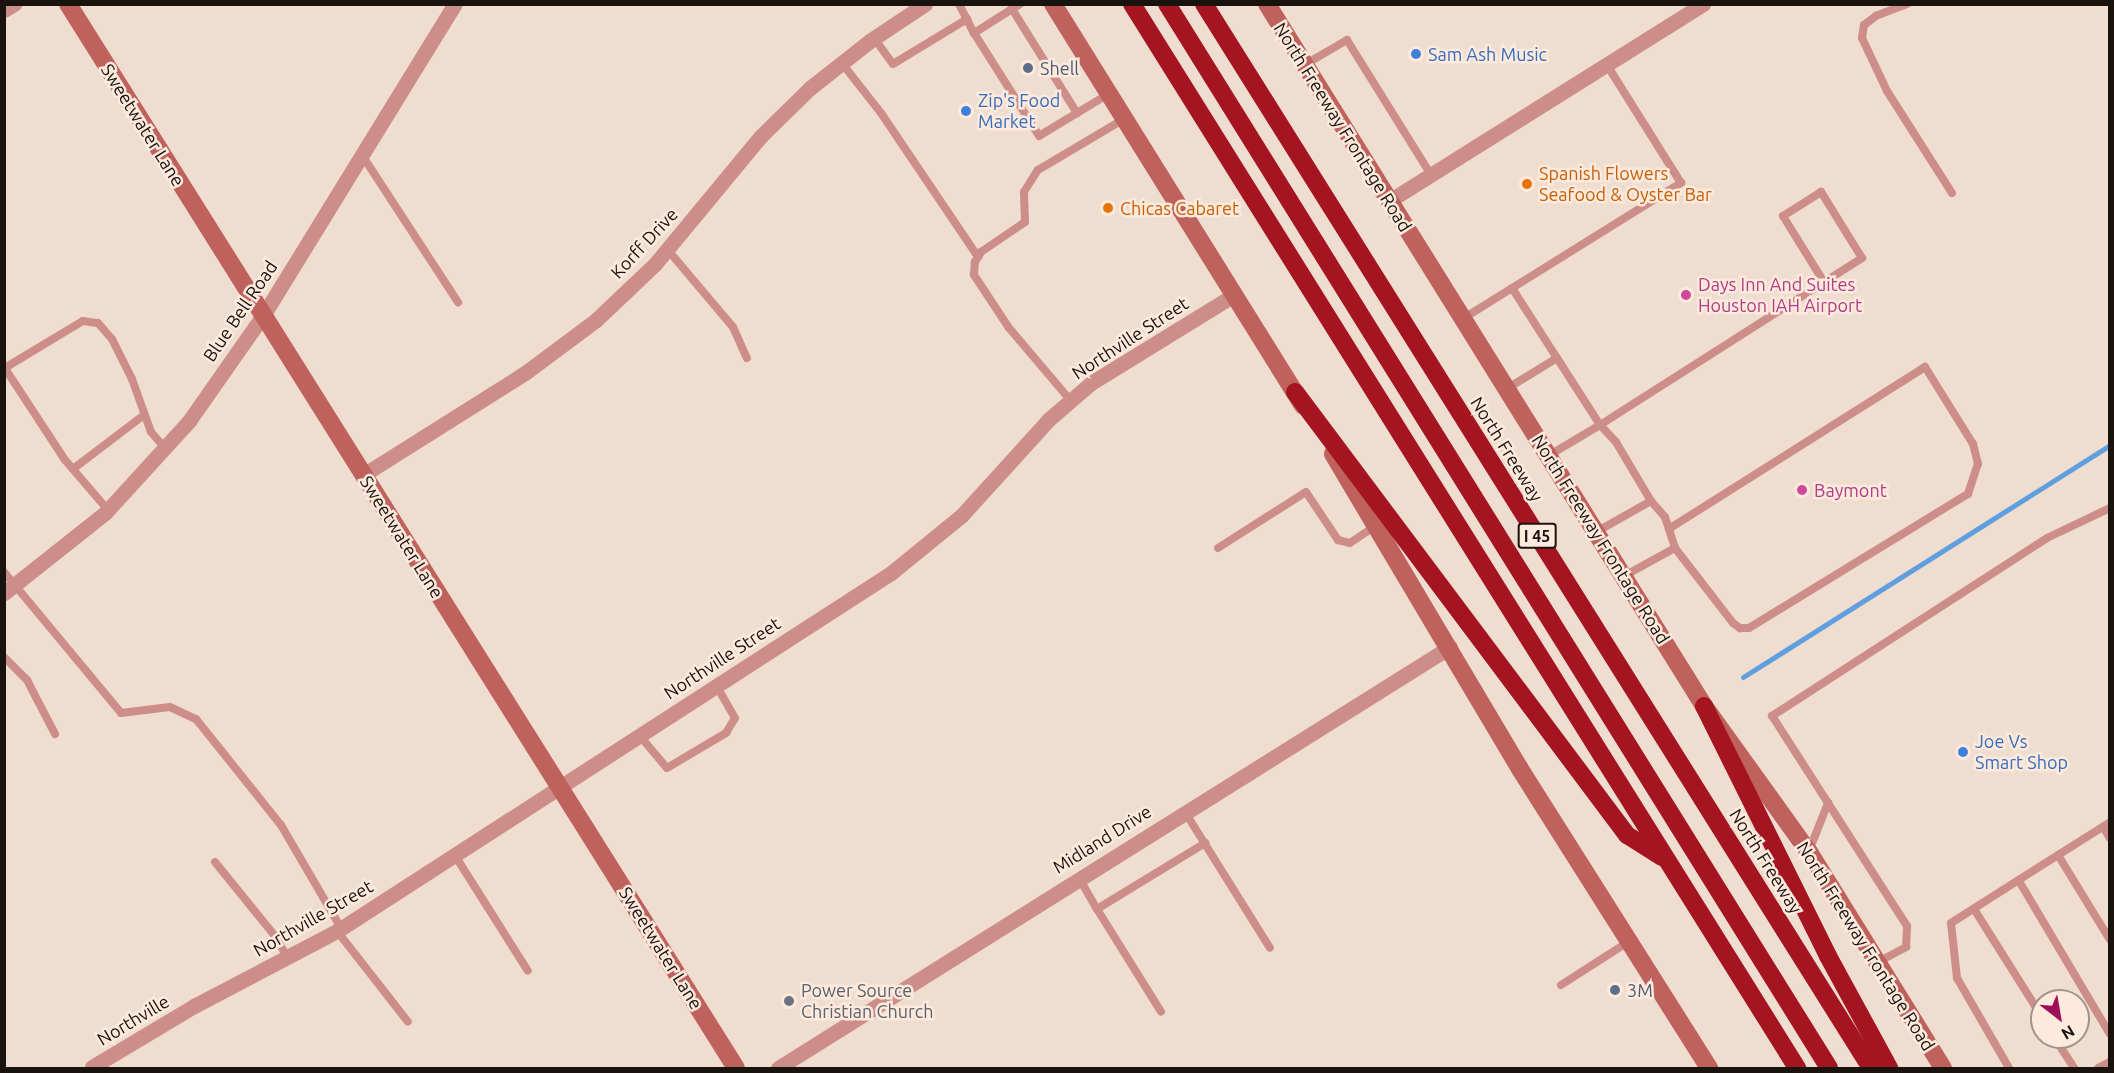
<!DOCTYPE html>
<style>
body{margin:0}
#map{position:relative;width:2114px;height:1073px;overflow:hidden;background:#efddcf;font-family:Ubuntu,sans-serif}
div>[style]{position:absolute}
.stream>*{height:5px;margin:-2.5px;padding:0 2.5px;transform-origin:2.5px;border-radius:2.5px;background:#609fdf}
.lane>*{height:8px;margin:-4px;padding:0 4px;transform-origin:4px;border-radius:4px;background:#cd8e89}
.street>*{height:15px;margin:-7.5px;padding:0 7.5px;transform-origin:7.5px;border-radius:7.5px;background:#cd8e89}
.secondary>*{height:18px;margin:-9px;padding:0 9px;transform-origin:9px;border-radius:9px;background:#bf625e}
.highway>*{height:18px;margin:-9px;padding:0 9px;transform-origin:9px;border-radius:9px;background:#a41521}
.dots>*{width:16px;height:16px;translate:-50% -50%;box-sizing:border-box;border:3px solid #fdeadc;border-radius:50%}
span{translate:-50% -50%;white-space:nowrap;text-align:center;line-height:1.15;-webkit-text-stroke:5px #fdeadc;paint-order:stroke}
.shield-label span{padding:2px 4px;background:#fdeadc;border:2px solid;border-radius:4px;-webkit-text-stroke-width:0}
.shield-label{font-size:16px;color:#19130e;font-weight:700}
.shop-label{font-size:18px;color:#366cbe}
.left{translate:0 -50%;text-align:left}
.service-label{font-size:18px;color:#4e5e75}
.street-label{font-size:18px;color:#19130e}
.food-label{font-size:18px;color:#c56008}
.hotel-label{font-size:18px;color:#b23c85}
.worship-label{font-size:18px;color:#5b616d}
.frame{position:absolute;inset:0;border:6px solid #19130e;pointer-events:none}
.north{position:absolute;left:2030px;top:989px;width:60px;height:60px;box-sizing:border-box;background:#fdeadc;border:2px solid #a2948a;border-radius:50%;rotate:149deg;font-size:16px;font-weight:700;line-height:24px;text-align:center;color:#19130e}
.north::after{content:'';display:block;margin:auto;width:21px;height:27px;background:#9f0f57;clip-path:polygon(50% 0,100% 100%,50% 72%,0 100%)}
</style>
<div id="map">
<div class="stream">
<div style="left:1743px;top:677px;width:434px;rotate:-32.3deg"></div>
</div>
<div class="lane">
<div style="left:959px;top:4px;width:33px;rotate:63deg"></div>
<div style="left:1020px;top:4px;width:9px;rotate:148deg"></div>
<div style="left:1012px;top:9px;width:123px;rotate:58deg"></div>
<div style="left:1077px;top:113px;width:37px;rotate:-31deg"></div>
<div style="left:1907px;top:4px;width:33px;rotate:159deg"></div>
<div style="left:1876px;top:16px;width:15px;rotate:143deg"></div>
<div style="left:1864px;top:25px;width:13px;rotate:99deg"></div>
<div style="left:1862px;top:38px;width:59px;rotate:64.7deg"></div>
<div style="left:1887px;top:91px;width:121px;rotate:57.5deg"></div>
<div style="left:1012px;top:9px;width:45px;rotate:147.7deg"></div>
<div style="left:974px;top:33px;width:122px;rotate:57.7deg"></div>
<div style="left:1039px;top:136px;width:44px;rotate:-31.2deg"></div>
<div style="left:874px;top:38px;width:32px;rotate:54deg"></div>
<div style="left:893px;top:64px;width:87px;rotate:-31.3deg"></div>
<div style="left:841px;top:62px;width:65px;rotate:51.9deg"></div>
<div style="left:881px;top:113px;width:174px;rotate:56deg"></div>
<div style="left:1304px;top:65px;width:50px;rotate:-30.2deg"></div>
<div style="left:1347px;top:40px;width:159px;rotate:58.1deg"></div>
<div style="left:362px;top:155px;width:176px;rotate:56.9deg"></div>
<div style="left:667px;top:249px;width:102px;rotate:49.8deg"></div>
<div style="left:733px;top:327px;width:34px;rotate:66deg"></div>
<div style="left:1512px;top:288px;width:83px;rotate:57.3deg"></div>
<div style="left:1464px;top:318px;width:256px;rotate:-31.9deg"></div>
<div style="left:1681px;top:183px;width:139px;rotate:-122.1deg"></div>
<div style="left:1508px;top:388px;width:57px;rotate:-31.5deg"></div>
<div style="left:1557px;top:358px;width:80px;rotate:57.3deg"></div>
<div style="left:1600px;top:425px;width:61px;rotate:149.2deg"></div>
<div style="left:1071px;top:401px;width:96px;rotate:-130.3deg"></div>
<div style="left:1009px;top:328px;width:64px;rotate:-123.4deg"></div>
<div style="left:974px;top:275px;width:13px;rotate:-86deg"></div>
<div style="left:975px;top:262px;width:12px;rotate:-59deg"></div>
<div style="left:981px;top:252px;width:53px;rotate:-34.3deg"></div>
<div style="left:1025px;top:222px;width:30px;rotate:-92deg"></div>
<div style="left:1024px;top:192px;width:26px;rotate:-58deg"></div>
<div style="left:1038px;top:170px;width:100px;rotate:-30.7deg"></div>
<div style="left:73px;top:469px;width:89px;rotate:-37.3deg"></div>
<div style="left:1651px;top:501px;width:69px;rotate:-120.7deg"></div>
<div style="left:1616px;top:442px;width:23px;rotate:-133deg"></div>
<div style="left:1600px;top:425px;width:311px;rotate:-32.5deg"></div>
<div style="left:1862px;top:258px;width:78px;rotate:-121.8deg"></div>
<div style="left:1821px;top:192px;width:45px;rotate:147.7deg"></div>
<div style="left:1783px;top:216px;width:78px;rotate:58.2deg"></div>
<div style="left:108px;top:510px;width:66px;rotate:-130.7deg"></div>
<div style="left:65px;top:460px;width:108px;rotate:-123.2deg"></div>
<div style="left:6px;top:370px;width:4px;rotate:-63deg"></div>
<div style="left:8px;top:366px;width:87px;rotate:-31deg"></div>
<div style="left:83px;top:321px;width:15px;rotate:8deg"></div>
<div style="left:98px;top:323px;width:21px;rotate:49deg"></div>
<div style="left:112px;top:339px;width:45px;rotate:63.4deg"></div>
<div style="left:132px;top:379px;width:56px;rotate:70.3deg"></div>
<div style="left:151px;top:432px;width:21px;rotate:49deg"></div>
<div style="left:1596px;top:532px;width:63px;rotate:-29.4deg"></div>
<div style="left:1651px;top:501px;width:21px;rotate:49deg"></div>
<div style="left:1665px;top:517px;width:33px;rotate:72deg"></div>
<div style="left:1218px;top:548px;width:104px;rotate:-32.5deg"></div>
<div style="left:1306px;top:492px;width:58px;rotate:56.3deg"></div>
<div style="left:1338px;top:540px;width:12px;rotate:14deg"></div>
<div style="left:1350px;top:543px;width:30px;rotate:-34deg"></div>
<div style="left:4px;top:572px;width:183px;rotate:50.3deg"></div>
<div style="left:121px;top:713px;width:49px;rotate:-7deg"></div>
<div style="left:170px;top:707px;width:29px;rotate:25deg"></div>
<div style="left:196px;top:719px;width:136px;rotate:51.3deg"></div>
<div style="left:281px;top:825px;width:119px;rotate:59.8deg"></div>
<div style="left:1624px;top:576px;width:58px;rotate:-28.8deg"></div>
<div style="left:1675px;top:548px;width:95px;rotate:52.3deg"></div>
<div style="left:1733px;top:623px;width:9px;rotate:36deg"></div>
<div style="left:1740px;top:628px;width:9px"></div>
<div style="left:1749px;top:628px;width:257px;rotate:-31.5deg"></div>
<div style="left:1968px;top:494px;width:32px;rotate:-72deg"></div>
<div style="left:1978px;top:464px;width:21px;rotate:-104deg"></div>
<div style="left:1973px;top:444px;width:91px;rotate:-121.9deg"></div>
<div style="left:1925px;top:367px;width:303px;rotate:147.7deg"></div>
<div style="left:4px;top:657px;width:33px;rotate:45deg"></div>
<div style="left:27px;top:680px;width:61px;rotate:62.6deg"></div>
<div style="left:639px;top:735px;width:43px;rotate:49.7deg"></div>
<div style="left:667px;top:768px;width:69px;rotate:-30.7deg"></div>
<div style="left:726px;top:733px;width:17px;rotate:-59deg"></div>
<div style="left:735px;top:718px;width:38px;rotate:-120deg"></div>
<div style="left:1185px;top:812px;width:160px;rotate:58deg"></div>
<div style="left:2103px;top:827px;width:13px;rotate:58deg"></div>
<div style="left:1809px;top:851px;width:52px;rotate:-68.4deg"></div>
<div style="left:454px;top:854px;width:138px;rotate:57.7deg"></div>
<div style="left:2058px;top:855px;width:100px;rotate:58.5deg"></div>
<div style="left:215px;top:862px;width:95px;rotate:51deg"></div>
<div style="left:275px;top:936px;width:24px;rotate:60deg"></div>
<div style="left:1079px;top:878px;width:36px;rotate:60deg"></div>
<div style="left:1097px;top:909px;width:127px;rotate:-31.4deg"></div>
<div style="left:2019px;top:881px;width:178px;rotate:59.3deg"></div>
<div style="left:1097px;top:909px;width:121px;rotate:58.1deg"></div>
<div style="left:1974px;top:909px;width:128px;rotate:57.8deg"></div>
<div style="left:337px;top:931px;width:115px;rotate:52deg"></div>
<div style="left:1878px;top:962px;width:32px;rotate:-28deg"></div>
<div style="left:1906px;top:947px;width:21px;rotate:-87deg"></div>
<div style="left:1907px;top:926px;width:250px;rotate:-122.7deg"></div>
<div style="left:1772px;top:716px;width:328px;rotate:-32.9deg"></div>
<div style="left:2047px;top:538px;width:70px;rotate:-25.5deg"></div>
<div style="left:1561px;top:985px;width:80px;rotate:-32.7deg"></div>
<div style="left:2054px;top:1037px;width:37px;rotate:57deg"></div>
<div style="left:2009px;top:1068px;width:104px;rotate:-120deg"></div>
<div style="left:1957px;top:978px;width:55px;rotate:-96.2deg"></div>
<div style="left:1951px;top:923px;width:188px;rotate:-32.4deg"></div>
<div style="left:2098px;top:1068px;width:13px;rotate:-27deg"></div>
</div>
<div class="street">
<div style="left:4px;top:10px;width:12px;rotate:-31deg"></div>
<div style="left:1389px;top:201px;width:371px;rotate:-32.1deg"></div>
<div style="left:363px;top:475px;width:191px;rotate:-32.2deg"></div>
<div style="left:525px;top:373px;width:89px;rotate:-36.7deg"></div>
<div style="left:596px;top:320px;width:81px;rotate:-43.5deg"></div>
<div style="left:655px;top:264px;width:166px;rotate:-50.4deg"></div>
<div style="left:761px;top:136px;width:69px;rotate:-44.4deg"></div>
<div style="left:810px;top:88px;width:78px;rotate:-38.2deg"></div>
<div style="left:871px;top:40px;width:65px;rotate:-33.7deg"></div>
<div style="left:4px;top:593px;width:129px;rotate:-38.4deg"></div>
<div style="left:105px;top:513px;width:125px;rotate:-47.6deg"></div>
<div style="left:189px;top:421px;width:131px;rotate:-55deg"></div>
<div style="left:264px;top:314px;width:364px;rotate:-58.4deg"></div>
<div style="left:92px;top:1067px;width:119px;rotate:-30.9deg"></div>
<div style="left:194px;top:1006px;width:161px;rotate:-27.7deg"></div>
<div style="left:337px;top:931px;width:660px;rotate:-32.87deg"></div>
<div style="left:891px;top:573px;width:92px;rotate:-39.2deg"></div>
<div style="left:962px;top:515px;width:128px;rotate:-47.8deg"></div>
<div style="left:1048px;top:420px;width:57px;rotate:-40.7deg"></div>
<div style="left:1091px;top:383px;width:168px;rotate:-31.6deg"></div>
<div style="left:778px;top:1068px;width:793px;rotate:-32.07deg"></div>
</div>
<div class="secondary">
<div style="left:68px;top:4px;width:1256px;rotate:57.88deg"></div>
<div style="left:1053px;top:4px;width:473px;rotate:58.1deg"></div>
<div style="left:1267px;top:4px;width:827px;rotate:58.1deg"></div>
<div style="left:1704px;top:706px;width:180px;rotate:54.3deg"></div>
<div style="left:1809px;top:852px;width:254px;rotate:58.2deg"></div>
<div style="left:1333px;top:454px;width:366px;rotate:59.3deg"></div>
<div style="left:1520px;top:769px;width:354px;rotate:57.7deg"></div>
</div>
<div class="highway">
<div style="left:1132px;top:4px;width:1255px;rotate:57.99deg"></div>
<div style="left:1167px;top:4px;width:1253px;rotate:58.11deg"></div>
<div style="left:1204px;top:4px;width:1256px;rotate:57.92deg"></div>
<div style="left:1295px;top:392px;width:554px;rotate:53.15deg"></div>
<div style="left:1627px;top:835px;width:41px;rotate:32.2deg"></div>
<div style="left:1704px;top:706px;width:279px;rotate:63.6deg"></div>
<div style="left:1828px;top:956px;width:128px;rotate:61.4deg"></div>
</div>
<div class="dots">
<div style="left:1416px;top:54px;background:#3f7fe0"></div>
<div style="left:1028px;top:68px;background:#5c6f8a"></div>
<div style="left:966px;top:111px;background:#3f7fe0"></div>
<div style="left:1527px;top:184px;background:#e8710a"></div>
<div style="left:1108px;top:208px;background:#e8710a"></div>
<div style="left:1686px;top:295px;background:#d1479c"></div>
<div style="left:1802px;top:490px;background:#d1479c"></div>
<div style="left:1963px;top:752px;background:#3f7fe0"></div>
<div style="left:1615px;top:990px;background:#5c6f8a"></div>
<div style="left:789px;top:1001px;background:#6b7280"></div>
</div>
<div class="shield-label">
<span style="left:1537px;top:536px">I 45</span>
</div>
<div class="shop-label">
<span class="left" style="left:1428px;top:54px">Sam Ash Music</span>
<span class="left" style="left:978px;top:111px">Zip's Food<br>Market</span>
<span class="left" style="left:1975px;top:752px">Joe Vs<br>Smart Shop</span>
</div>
<div class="service-label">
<span class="left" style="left:1040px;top:68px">Shell</span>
<span class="left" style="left:1627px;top:990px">3M</span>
</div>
<div class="street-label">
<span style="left:143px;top:125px;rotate:58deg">Sweetwater Lane</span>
<span style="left:1343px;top:127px;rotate:58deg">North Freeway Frontage Road</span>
<span style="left:644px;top:243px;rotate:-47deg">Korff Drive</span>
<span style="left:240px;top:311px;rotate:-56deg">Blue Bell Road</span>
<span style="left:1130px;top:338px;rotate:-33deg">Northville Street</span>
<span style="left:1507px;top:449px;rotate:58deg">North Freeway</span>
<span style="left:402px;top:537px;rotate:58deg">Sweetwater Lane</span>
<span style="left:1601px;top:539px;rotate:58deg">North Freeway Frontage Road</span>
<span style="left:722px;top:658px;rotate:-33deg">Northville Street</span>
<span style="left:1102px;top:839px;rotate:-32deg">Midland Drive</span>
<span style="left:1766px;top:861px;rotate:58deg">North Freeway</span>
<span style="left:313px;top:918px;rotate:-30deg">Northville Street</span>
<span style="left:1866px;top:946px;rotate:58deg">North Freeway Frontage Road</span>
<span style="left:661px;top:948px;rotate:58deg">Sweetwater Lane</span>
<span style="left:133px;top:1020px;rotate:-31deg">Northville</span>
</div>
<div class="food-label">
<span class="left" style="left:1539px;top:184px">Spanish Flowers<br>Seafood &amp; Oyster Bar</span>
<span class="left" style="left:1120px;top:208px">Chicas Cabaret</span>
</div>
<div class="hotel-label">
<span class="left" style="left:1698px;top:295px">Days Inn And Suites<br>Houston IAH Airport</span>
<span class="left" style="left:1814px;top:490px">Baymont</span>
</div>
<div class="worship-label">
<span class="left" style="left:801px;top:1001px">Power Source<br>Christian Church</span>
</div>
<div class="frame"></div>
<div class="north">N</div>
</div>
